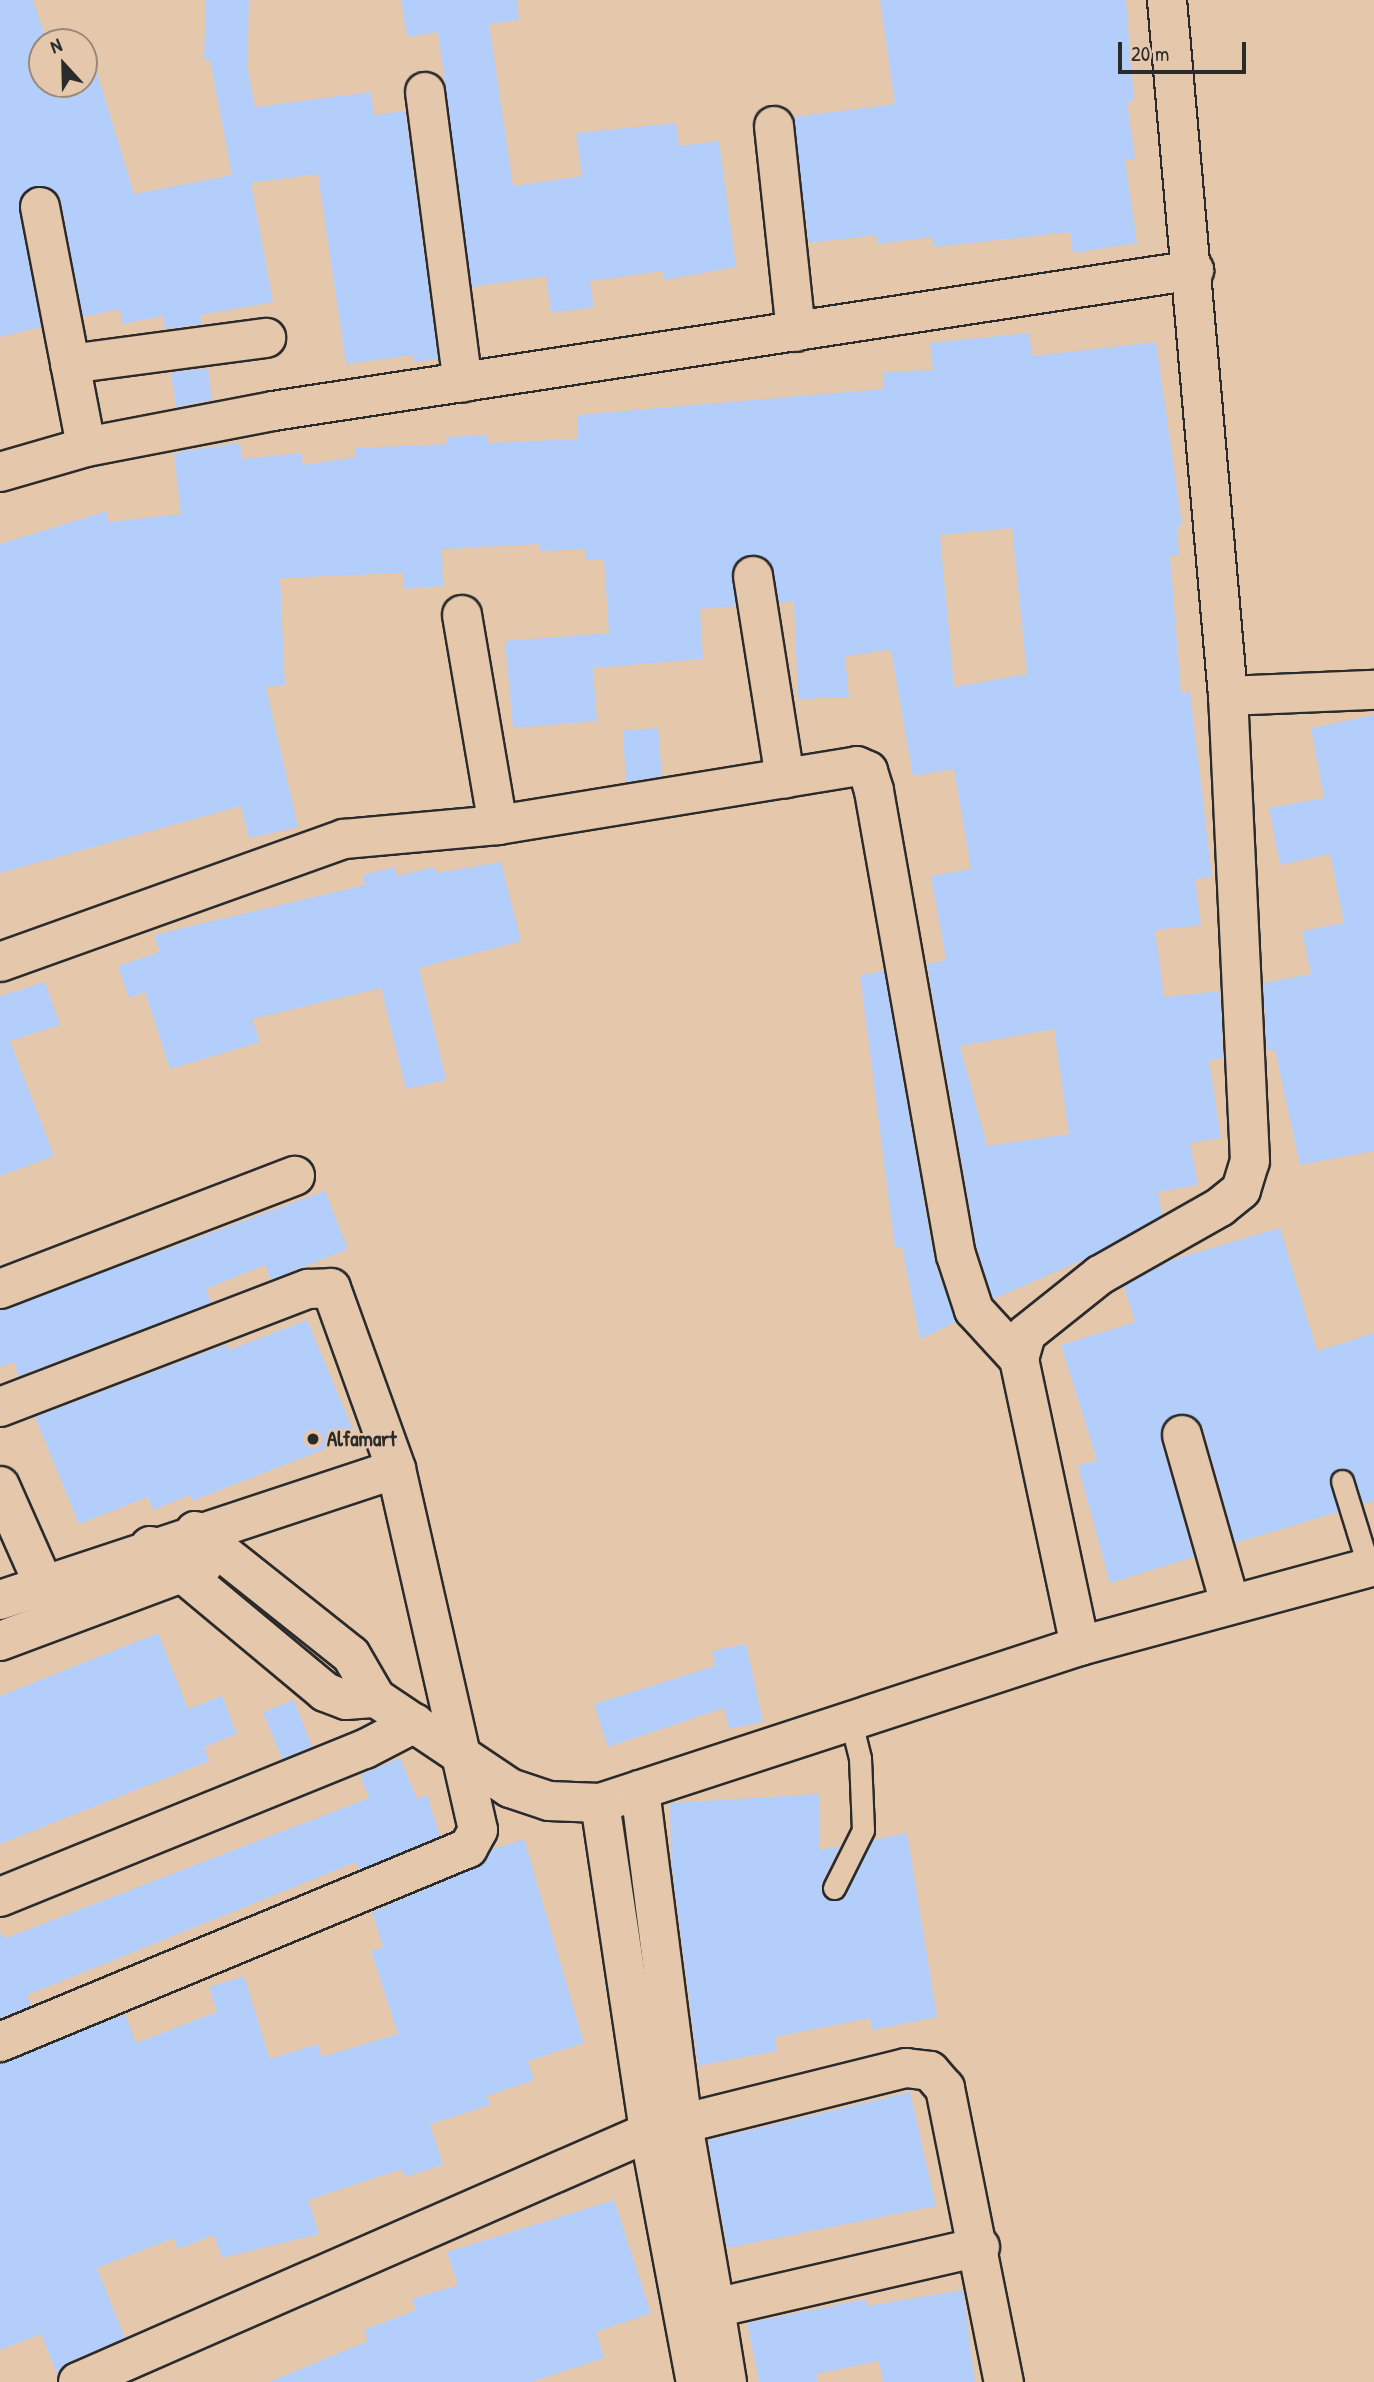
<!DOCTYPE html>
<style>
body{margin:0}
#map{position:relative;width:1374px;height:2382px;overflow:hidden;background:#e5c8ac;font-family:"Patrick Hand",sans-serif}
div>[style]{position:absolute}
.building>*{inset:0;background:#b4cefb}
.roads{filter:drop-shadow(2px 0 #2b2b2b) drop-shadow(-2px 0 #2b2b2b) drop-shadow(0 2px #2b2b2b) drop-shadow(0 -2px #2b2b2b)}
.service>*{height:21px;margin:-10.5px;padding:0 10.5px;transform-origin:10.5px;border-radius:10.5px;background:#e5c8ac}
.minor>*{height:38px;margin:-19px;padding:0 19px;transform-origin:19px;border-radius:19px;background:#e5c8ac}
.dots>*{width:19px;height:19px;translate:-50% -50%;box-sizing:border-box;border:4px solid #e5c8ac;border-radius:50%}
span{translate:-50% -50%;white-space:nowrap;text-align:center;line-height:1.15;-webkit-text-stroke:5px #e5c8ac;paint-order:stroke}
.poi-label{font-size:21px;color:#2b2b2b;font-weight:700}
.left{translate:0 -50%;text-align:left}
.north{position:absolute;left:28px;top:28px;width:70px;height:70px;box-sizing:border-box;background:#e5c8ac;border:2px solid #9b8978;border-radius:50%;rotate:338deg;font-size:19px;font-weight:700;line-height:28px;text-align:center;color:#2b2b2b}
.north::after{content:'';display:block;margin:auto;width:24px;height:32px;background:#2b2b2b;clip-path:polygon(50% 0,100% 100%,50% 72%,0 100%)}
.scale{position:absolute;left:1118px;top:42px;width:128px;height:32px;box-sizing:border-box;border:4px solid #2b2b2b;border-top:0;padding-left:9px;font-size:21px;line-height:24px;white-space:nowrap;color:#2b2b2b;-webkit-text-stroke:5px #e5c8ac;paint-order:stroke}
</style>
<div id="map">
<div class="building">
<div style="clip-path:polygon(0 0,33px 0,47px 42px,42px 42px,42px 84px,84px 84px,84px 73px,96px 69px,134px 194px,232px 175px,210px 60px,204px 60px,206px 0,249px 0,247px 66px,255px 107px,371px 92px,374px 115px,405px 111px,438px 359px,414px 362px,413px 355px,346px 364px,318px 174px,251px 183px,273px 302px,200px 315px,202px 324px,165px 329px,163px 316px,122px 324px,120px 309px,83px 317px,61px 202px,48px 187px,26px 190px,19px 211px,41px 327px,0 337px)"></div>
<div style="clip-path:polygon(401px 0,517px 0,519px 20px,489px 24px,513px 186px,582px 176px,576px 133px,676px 123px,679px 146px,719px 141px,736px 267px,664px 280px,663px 271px,590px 281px,594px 307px,551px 313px,546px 276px,472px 287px,438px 32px,407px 37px)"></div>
<div style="clip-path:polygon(880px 0,1126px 0,1134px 101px,1127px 102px,1135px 159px,1125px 160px,1137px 243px,1073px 253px,1070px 232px,934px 247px,932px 237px,877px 244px,876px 235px,809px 243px,793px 117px,895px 104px)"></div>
<div style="clip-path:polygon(evenodd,1029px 333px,1032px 356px,1156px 342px,1182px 525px,1177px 526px,1179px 555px,1170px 556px,1181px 693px,1190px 692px,1212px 877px,1195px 879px,1201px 925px,1155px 930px,1164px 997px,1220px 991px,1223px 1058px,1209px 1060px,1221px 1138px,1190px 1143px,1198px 1185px,1158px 1192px,1162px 1215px,1085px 1259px,993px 1299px,977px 1250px,927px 964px,946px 960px,931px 876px,971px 869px,954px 769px,913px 776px,891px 650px,845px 656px,849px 697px,798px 699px,794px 601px,779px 603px,774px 572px,760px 555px,740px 559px,733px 568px,736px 606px,700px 609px,703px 659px,593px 668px,597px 721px,513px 728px,505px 641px,609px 633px,604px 560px,585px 560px,585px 549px,540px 551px,540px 544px,442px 549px,443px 586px,404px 589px,403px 573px,280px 578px,285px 685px,266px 687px,298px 827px,249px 838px,241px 806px,0 873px,0 544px,107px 511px,108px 522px,181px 514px,174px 455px,182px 451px,240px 443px,242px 459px,301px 453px,303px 465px,356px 457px,355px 448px,447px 444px,446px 437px,487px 435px,488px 443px,578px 439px,577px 415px,883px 389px,883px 372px,933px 370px,930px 343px,1029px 333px,1012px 528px,1027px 674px,954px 687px,940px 535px,1012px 528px,1029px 333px,1054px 1029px,1069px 1134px,987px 1146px,960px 1046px,1054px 1029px)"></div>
<div style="clip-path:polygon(208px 368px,212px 400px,176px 407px,171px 373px)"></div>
<div style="clip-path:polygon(1374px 715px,1374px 1151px,1300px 1165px,1275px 1050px,1267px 1051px,1263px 983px,1311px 974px,1302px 931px,1344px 923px,1330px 854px,1280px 865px,1269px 808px,1324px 798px,1311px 728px)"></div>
<div style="clip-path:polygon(658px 728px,662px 776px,626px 782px,623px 730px)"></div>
<div style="clip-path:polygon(501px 862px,521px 941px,419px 968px,446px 1080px,406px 1089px,381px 988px,252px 1019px,260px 1042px,170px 1069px,145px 992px,129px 998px,118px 966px,160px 952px,154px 935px,365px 885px,363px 875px,395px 867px,397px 876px,434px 867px,436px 873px)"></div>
<div style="clip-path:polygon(884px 971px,934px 1259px,956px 1322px,920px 1339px,902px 1247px,895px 1248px,860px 975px)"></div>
<div style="clip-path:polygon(45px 982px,60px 1025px,10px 1041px,54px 1156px,0 1176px,0 996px)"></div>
<div style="clip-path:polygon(325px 1191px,348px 1249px,271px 1280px,265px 1265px,206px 1289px,211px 1303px,19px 1376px,14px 1362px,0 1367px,0 1310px)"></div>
<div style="clip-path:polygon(1280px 1228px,1317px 1351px,1374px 1333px,1374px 1501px,1363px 1504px,1351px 1472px,1339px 1468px,1329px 1479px,1338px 1512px,1235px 1543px,1203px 1428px,1188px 1414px,1175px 1414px,1161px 1429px,1161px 1441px,1194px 1557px,1110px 1583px,1078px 1466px,1097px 1460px,1061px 1345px,1135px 1322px,1124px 1286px,1171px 1260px)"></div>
<div style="clip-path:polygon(307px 1320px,356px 1437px,192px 1501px,190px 1495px,153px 1510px,148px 1497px,79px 1524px,35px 1417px,227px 1344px,229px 1350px)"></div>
<div style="clip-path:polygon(158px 1633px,188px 1709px,222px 1696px,237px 1734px,204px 1747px,209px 1761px,0 1844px,0 1696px)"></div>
<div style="clip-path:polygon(746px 1644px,763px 1722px,729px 1729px,724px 1708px,608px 1747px,594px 1704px,715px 1666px,712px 1651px)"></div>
<div style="clip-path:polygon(294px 1700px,312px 1747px,282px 1759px,263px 1712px)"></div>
<div style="clip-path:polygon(400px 1758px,417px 1799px,427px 1795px,440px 1836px,359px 1870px,356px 1862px,27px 1995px,31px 2006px,0 2018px,0 1933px,6px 1938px,369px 1798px,360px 1775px)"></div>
<div style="clip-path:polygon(819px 1794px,820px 1850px,840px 1846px,822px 1883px,829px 1900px,845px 1894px,873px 1840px,907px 1833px,937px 2017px,872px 2030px,870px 2018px,775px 2037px,777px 2051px,698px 2066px,671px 1859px,670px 1803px)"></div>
<div style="clip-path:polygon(524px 1839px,584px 2043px,528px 2061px,534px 2080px,487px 2096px,490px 2105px,430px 2124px,443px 2165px,404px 2177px,402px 2169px,308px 2200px,319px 2234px,222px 2258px,214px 2235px,178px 2249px,174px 2238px,97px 2268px,125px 2338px,69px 2362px,58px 2376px,41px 2334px,0 2350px,0 2063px,125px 2014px,136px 2043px,217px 2012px,209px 1987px,244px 1976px,270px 2059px,317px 2044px,322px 2057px,398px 2034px,371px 1951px,383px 1947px,372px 1912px,476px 1868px,493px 1849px)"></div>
<div style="clip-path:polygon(910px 2092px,936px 2206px,727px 2248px,708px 2140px)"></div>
<div style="clip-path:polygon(614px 2200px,651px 2313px,596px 2332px,604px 2358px,531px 2382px,269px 2382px,368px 2341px,364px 2330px,416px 2310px,412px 2299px,458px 2285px,447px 2252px)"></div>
<div style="clip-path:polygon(963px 2290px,975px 2382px,883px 2382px,879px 2361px,816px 2374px,818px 2382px,759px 2382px,747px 2323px,866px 2299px,867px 2306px)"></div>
</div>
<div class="roads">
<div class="service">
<div style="left:1342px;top:1481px;width:91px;rotate:72.8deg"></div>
<div style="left:834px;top:1888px;width:65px;rotate:-63.4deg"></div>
<div style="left:863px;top:1830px;width:72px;rotate:-92.4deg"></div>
<div style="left:860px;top:1758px;width:37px;rotate:-104deg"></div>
</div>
<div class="minor">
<div style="left:425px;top:92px;width:293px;rotate:82.6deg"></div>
<div style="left:774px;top:126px;width:207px;rotate:83.9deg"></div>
<div style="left:40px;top:207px;width:244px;rotate:79.1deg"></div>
<div style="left:70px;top:364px;width:198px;rotate:-7.6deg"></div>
<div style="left:0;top:472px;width:90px;rotate:-16.2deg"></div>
<div style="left:86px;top:447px;width:190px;rotate:-10.9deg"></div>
<div style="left:273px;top:411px;width:932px;rotate:-8.7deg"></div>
<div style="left:753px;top:576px;width:205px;rotate:81deg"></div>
<div style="left:462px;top:615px;width:213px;rotate:80.3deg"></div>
<div style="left:1228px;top:696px;width:146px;rotate:-2.4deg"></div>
<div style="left:0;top:962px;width:365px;rotate:-19.7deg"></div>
<div style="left:344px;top:839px;width:155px;rotate:-5.2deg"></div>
<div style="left:498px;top:825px;width:364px;rotate:-9.3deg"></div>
<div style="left:857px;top:766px;width:12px;rotate:24deg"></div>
<div style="left:868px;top:771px;width:21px;rotate:73deg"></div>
<div style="left:874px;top:791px;width:471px;rotate:80deg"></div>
<div style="left:956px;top:1255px;width:58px;rotate:71.9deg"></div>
<div style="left:974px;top:1310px;width:67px;rotate:47.4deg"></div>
<div style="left:0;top:1289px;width:316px;rotate:-21deg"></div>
<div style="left:0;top:1407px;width:330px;rotate:-21deg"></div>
<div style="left:308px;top:1289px;width:23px;rotate:-2deg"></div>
<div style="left:331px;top:1288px;width:192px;rotate:70.2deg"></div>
<div style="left:396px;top:1469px;width:370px;rotate:77.2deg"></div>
<div style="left:478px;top:1830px;width:21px;rotate:119deg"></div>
<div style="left:468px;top:1848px;width:507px;rotate:157.48deg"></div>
<div style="left:1182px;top:1435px;width:176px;rotate:74.1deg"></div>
<div style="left:0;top:1486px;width:106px;rotate:66.1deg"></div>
<div style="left:195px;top:1531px;width:199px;rotate:38.5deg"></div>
<div style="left:351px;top:1655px;width:50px;rotate:59.8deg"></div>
<div style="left:376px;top:1698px;width:161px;rotate:33.9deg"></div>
<div style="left:510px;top:1788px;width:41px;rotate:18.4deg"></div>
<div style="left:549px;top:1801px;width:51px;rotate:2.2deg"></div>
<div style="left:600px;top:1803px;width:505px;rotate:-18.11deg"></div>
<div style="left:1080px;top:1646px;width:305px;rotate:-15.2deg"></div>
<div style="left:150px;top:1546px;width:228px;rotate:39.8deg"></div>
<div style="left:325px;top:1692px;width:22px;rotate:21deg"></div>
<div style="left:346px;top:1700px;width:30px;rotate:-4deg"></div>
<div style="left:0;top:1600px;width:417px;rotate:-18.3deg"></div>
<div style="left:0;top:1641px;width:217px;rotate:-20.5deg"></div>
<div style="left:1080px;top:1646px;width:293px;rotate:-102deg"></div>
<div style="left:1019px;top:1359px;width:26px;rotate:-74deg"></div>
<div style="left:1026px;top:1334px;width:95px;rotate:-38.6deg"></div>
<div style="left:1100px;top:1275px;width:138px;rotate:-29.5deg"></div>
<div style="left:1220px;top:1207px;width:27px;rotate:-39deg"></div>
<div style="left:1241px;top:1190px;width:30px;rotate:-73deg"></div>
<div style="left:1250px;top:1161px;width:466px;rotate:-92.7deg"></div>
<div style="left:1228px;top:696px;width:699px;rotate:-95.01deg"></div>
<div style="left:640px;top:1790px;width:337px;rotate:82.7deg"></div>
<div style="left:683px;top:2124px;width:187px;rotate:80.1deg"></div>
<div style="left:715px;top:2308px;width:272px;rotate:-13deg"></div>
<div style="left:600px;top:1803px;width:333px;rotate:81.5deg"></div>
<div style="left:649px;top:2132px;width:254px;rotate:79.4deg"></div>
<div style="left:0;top:1897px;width:394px;rotate:-22.1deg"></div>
<div style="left:365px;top:1749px;width:56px;rotate:-27.5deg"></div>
<div style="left:715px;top:2308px;width:75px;rotate:80.8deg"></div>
<div style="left:78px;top:2382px;width:623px;rotate:-23.65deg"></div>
<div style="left:649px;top:2132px;width:265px;rotate:-14deg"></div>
<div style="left:906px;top:2068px;width:24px;rotate:7deg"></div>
<div style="left:930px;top:2071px;width:23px;rotate:49deg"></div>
<div style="left:945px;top:2088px;width:300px;rotate:78.7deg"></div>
</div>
</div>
<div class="dots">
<div style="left:313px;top:1439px;background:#2b2b2b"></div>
</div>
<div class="poi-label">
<span class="left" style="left:327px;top:1439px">Alfamart</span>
</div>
<div class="north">N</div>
<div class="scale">20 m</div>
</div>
